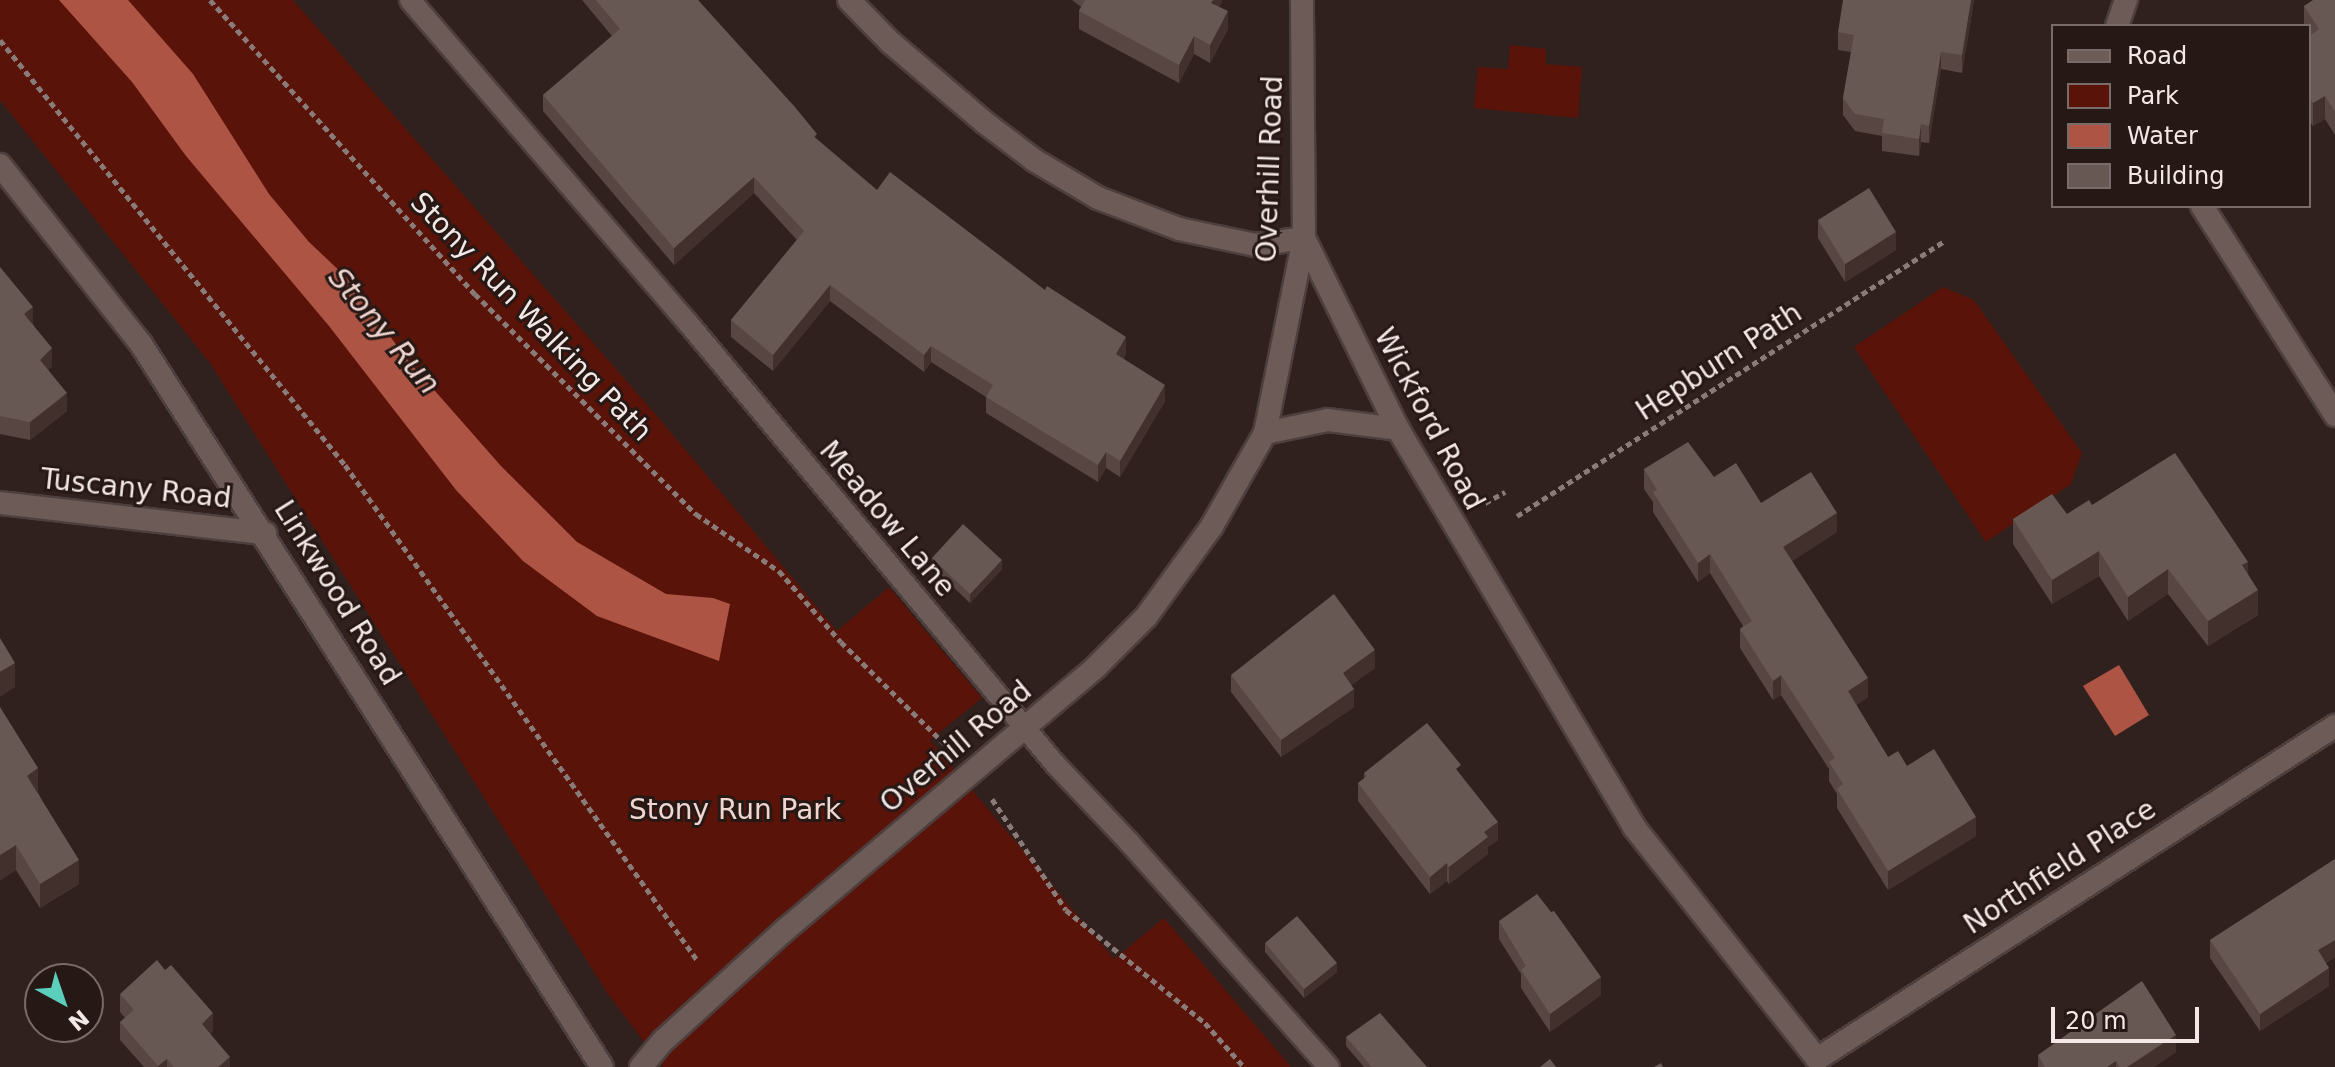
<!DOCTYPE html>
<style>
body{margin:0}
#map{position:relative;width:2335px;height:1067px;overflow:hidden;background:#31211e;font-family:"DejaVu Sans",sans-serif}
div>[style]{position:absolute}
.green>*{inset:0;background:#591309}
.water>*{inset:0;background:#ae5444}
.path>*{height:5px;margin-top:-2.5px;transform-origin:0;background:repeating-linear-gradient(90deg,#897b78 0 6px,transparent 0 10px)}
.roads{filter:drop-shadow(2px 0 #4d3f3d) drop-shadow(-2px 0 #4d3f3d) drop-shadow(0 2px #4d3f3d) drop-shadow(0 -2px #4d3f3d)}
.service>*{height:20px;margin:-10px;padding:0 10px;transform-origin:10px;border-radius:10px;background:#6d5b57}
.minor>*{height:22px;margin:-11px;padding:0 11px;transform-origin:11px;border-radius:11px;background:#6d5b57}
.wall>*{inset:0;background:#574642}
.shaded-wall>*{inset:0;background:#41302c}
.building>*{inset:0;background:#685854}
span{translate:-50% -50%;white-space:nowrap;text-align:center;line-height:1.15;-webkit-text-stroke:6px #261815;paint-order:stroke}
.street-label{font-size:28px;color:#f3e8e6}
.park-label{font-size:28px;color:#f0d6d0}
.water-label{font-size:30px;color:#efd5cf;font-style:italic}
.legend{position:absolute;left:2051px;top:24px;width:260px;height:184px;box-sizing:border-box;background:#261815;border:2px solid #786b69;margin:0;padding:10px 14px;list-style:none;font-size:24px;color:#f3e8e6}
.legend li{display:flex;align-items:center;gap:16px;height:40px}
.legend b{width:40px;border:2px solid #786b69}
.north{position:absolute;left:24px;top:963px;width:80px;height:80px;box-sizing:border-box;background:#261815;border:2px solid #786b69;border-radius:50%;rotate:140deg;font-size:22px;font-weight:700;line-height:32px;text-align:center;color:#f3e8e6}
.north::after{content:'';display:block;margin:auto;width:28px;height:36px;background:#5bcebc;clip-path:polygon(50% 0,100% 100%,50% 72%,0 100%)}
.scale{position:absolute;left:2051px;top:1007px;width:148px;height:36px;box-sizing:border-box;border:4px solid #f3e8e6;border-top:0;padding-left:10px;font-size:24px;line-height:28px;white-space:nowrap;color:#f3e8e6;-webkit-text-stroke:6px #261815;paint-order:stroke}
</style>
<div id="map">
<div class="green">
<div style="clip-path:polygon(0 0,293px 0,658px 417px,837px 631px,889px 587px,982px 698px,930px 740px,1114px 959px,1164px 918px,1291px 1067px,663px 1067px,608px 994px,210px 363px,0 100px)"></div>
<div style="clip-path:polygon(1510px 45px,1546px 49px,1546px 64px,1582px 67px,1578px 118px,1474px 108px,1478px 67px,1508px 69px)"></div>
<div style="clip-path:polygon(1943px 287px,1974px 300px,2082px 453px,2071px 484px,1986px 542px,1854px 347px)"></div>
</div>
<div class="water">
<div style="clip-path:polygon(59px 0,128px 0,193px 74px,269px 194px,309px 242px,346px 277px,406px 358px,501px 466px,577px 542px,666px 594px,713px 598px,730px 604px,719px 661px,597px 616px,523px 561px,456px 490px,329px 326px,186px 156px,132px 82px)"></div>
<div style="clip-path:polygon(2119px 665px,2149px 715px,2115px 736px,2083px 686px)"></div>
</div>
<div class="path">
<div style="left:210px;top:0;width:396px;rotate:48deg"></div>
<div style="left:475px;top:294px;width:312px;rotate:44.9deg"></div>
<div style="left:696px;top:514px;width:101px;rotate:34.5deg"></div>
<div style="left:779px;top:571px;width:94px;rotate:48.9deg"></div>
<div style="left:841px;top:642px;width:148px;rotate:44.5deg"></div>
<div style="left:0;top:40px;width:547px;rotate:50.93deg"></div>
<div style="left:345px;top:465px;width:607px;rotate:54.58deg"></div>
<div style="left:1485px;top:503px;width:23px;rotate:-29deg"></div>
<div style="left:1517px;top:516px;width:507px;rotate:-32.75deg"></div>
<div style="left:992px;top:799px;width:133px;rotate:56.3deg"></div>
<div style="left:1066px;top:910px;width:179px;rotate:39.1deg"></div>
<div style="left:1205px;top:1023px;width:59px;rotate:48.4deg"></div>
</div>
<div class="roads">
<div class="service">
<div style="left:410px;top:0;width:426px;rotate:49.3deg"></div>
<div style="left:688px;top:323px;width:574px;rotate:50.23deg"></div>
<div style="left:1055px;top:764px;width:108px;rotate:46.5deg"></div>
<div style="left:1129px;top:842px;width:301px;rotate:48.4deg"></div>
</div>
<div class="minor">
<div style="left:849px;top:0;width:59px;rotate:45.7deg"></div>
<div style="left:890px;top:42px;width:123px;rotate:40.4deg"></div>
<div style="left:984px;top:122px;width:63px;rotate:37.2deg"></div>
<div style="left:1034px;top:160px;width:74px;rotate:30.7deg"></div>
<div style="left:1098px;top:198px;width:87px;rotate:20.9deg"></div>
<div style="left:1179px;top:229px;width:78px;rotate:11.9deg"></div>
<div style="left:1255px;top:245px;width:49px;rotate:-8.1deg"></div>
<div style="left:2117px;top:26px;width:28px;rotate:-71deg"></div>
<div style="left:0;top:165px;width:228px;rotate:51.8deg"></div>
<div style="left:141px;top:344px;width:857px;rotate:57.48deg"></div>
<div style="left:2202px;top:206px;width:248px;rotate:57.5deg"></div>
<div style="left:1304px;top:238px;width:213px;rotate:63.8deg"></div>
<div style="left:1398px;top:429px;width:463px;rotate:59.3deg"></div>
<div style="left:1634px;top:827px;width:295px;rotate:51.7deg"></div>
<div style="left:1817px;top:1059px;width:616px;rotate:-32.74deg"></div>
<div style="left:1265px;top:433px;width:64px;rotate:-11.7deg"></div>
<div style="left:1328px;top:420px;width:71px;rotate:7.3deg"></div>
<div style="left:0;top:503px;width:267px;rotate:6.5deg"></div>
<div style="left:641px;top:1067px;width:35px;rotate:-50deg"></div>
<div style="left:664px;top:1040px;width:164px;rotate:-42.3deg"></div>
<div style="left:785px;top:930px;width:406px;rotate:-40.2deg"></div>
<div style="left:1095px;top:668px;width:72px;rotate:-45deg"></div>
<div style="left:1146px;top:617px;width:112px;rotate:-54deg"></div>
<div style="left:1212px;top:526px;width:107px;rotate:-60.3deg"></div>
<div style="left:1265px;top:433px;width:199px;rotate:-78.7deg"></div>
<div style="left:1304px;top:238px;width:238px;rotate:-90.5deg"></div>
</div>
</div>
<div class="wall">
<div style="clip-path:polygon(582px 0,698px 0,817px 139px,877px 190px,1126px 354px,1123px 358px,1165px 401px,1120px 477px,1106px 468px,1098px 482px,986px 413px,986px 397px,931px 362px,924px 372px,830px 301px,773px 371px,731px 337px,731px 320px,797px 240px,754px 193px,674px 265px,543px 111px,543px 95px,612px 36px)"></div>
<div style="clip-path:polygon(1072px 0,1222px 0,1219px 7px,1228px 29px,1210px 63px,1194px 54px,1179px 83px,1079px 29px,1079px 11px,1081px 7px)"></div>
<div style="clip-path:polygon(1974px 0,1962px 73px,1941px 69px,1929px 143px,1921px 142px,1919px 156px,1882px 151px,1882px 136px,1855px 131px,1843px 115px,1843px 98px,1851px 52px,1838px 50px,1838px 32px)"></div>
<div style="clip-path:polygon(2335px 0,2335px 135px,2325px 119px,2313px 126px,2309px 120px,2309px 26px,2304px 26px,2304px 6px)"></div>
<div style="clip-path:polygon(1818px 220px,1896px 250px,1845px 282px,1818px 238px)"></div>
<div style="clip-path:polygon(0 267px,33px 324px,52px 366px,48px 370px,67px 411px,30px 440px,0 434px)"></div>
<div style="clip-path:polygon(1644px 469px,1714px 477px,1761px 503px,1837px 532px,1792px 561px,1868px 697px,1856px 705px,1888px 757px,1907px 766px,1976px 836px,1888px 890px,1837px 808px,1837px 794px,1829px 781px,1829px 769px,1781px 695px,1773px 700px,1740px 648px,1740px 629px,1743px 626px,1710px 573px,1698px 582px,1653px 512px,1653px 502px,1644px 489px)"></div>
<div style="clip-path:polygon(2092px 505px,2248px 573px,2258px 615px,2208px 646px,2168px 594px,2128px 621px,2099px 576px,2052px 604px,2013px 544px,2013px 519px,2067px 514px)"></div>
<div style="clip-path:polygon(932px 558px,1002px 569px,970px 603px,932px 567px)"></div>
<div style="clip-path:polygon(1375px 668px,1351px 685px,1354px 707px,1281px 757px,1231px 692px,1231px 675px)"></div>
<div style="clip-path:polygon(0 707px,79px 884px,40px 908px,16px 870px,0 880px)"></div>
<div style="clip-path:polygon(1364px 773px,1461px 775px,1498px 840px,1488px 847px,1488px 854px,1449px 884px,1447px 881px,1430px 894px,1358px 801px,1358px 783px,1364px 779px)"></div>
<div style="clip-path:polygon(2335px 859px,2335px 957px,2326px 963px,2329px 986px,2260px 1031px,2210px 958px,2210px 940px)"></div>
<div style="clip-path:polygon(1499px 921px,1601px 995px,1550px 1032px,1521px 988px,1521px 974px,1499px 939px)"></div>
<div style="clip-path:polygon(1265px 943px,1337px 972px,1304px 998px,1265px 952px)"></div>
<div style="clip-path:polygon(120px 994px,213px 1031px,210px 1034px,230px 1067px,144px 1067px,120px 1040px,120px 1022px,125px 1018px,120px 1012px)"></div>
<div style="clip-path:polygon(1346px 1037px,1427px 1067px,1364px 1067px,1346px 1046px)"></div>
<div style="clip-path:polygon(2176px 1052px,2154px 1067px,2038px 1067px,2038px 1055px)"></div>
</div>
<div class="shaded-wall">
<div style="clip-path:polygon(1213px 0,1222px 0,1222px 2px,1211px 20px,1211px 3px)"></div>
<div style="clip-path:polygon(1971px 0,1974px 0,1962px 73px,1962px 55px)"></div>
<div style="clip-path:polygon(1228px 11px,1228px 29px,1210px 63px,1210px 45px)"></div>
<div style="clip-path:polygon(1194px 36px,1194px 54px,1179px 83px,1179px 65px)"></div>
<div style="clip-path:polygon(1941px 52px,1941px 69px,1929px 143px,1929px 126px)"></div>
<div style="clip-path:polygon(2325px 96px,2325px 119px,2313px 126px,2313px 103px)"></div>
<div style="clip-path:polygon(1921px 124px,1921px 142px,1919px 156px,1919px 139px)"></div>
<div style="clip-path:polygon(754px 177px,754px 193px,674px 265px,674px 248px)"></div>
<div style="clip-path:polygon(1896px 232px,1896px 250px,1845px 282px,1845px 264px)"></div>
<div style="clip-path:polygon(830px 285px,830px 301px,773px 371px,773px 355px)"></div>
<div style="clip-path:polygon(33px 307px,33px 324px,24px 332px,24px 314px)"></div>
<div style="clip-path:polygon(1126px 337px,1126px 354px,1116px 370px,1116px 354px)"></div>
<div style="clip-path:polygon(931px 346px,931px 362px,924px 372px,924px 355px)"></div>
<div style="clip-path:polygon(52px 348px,52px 366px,40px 377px,40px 360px)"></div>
<div style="clip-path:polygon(1165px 385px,1165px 401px,1120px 477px,1120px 461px)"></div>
<div style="clip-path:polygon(67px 393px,67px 411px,30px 440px,30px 422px)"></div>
<div style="clip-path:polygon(1106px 452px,1106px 468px,1098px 482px,1098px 465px)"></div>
<div style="clip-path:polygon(1837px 513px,1837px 532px,1783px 567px,1783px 547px)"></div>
<div style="clip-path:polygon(2099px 551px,2099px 576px,2052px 604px,2052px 580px)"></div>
<div style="clip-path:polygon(1710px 554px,1710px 573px,1698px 582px,1698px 563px)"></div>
<div style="clip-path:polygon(1002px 560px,1002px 569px,970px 603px,970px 594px)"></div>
<div style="clip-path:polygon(2248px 562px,2248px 586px,2242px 565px)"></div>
<div style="clip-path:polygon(2168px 569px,2168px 594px,2128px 621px,2128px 597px)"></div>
<div style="clip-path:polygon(2258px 590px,2258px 615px,2208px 646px,2208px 621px)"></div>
<div style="clip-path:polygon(1375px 650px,1375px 668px,1343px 691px,1343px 673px)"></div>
<div style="clip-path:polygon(15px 663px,15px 687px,0 697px,0 672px)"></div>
<div style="clip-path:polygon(1781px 675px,1781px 695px,1773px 700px,1773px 681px)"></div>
<div style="clip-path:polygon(1868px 678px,1868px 697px,1848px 711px,1848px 691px)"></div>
<div style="clip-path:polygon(1354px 689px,1354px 707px,1281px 757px,1281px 740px)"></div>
<div style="clip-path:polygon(38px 768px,38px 793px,27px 801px,27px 776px)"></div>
<div style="clip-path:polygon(1976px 817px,1976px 836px,1888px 890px,1888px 871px)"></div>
<div style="clip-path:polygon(1498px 822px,1498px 840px,1488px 847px,1488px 854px,1449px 884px,1449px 867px,1484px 832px)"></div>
<div style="clip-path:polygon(16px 845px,16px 870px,0 880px,0 855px)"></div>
<div style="clip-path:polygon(79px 860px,79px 884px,40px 908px,40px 884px)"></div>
<div style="clip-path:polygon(1447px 863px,1447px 881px,1430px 894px,1430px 877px)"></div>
<div style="clip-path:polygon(2335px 940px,2335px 957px,2318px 968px,2318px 950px)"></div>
<div style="clip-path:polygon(1337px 963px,1337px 972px,1304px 998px,1304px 989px)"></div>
<div style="clip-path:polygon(2329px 968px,2329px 986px,2260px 1031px,2260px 1014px)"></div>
<div style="clip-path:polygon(1601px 977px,1601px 995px,1550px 1032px,1550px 1014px)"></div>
<div style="clip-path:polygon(213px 1013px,213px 1031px,202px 1042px,202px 1024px)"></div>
<div style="clip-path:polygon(2176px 1035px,2176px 1052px,2154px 1067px,2127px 1067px)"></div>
<div style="clip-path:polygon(230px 1057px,230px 1067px,218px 1067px)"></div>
<div style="clip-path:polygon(167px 1059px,167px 1067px,158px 1067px,158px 1066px)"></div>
<div style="clip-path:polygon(2116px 1061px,2116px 1067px,2107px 1067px)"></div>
</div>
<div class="building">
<div style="clip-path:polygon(596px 0,698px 0,794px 106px,817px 134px,814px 137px,877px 190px,890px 172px,1045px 290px,1047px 286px,1126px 337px,1116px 354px,1165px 385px,1120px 461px,1106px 452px,1098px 465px,986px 397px,993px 385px,931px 346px,924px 355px,830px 285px,773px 355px,731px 320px,804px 231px,754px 177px,674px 248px,543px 95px,620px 29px)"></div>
<div style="clip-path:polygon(1085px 0,1213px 0,1211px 3px,1228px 11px,1210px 45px,1194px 36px,1179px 65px,1079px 11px)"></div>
<div style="clip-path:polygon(1843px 0,1971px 0,1962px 55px,1941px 52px,1929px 126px,1921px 124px,1919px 139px,1882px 133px,1884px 119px,1855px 114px,1843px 98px,1854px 35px,1838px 32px)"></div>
<div style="clip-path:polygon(2313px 0,2335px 0,2335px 112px,2325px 96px,2313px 103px,2309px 97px,2309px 37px,2319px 29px,2304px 6px)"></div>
<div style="clip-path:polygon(1869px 188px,1896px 232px,1845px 264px,1818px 220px)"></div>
<div style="clip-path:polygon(0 267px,33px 307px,24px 314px,52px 348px,40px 360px,67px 393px,30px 422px,0 416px)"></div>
<div style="clip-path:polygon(1688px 442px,1714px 477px,1736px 463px,1761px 503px,1811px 472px,1837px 513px,1783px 547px,1868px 678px,1848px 691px,1888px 757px,1898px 751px,1907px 766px,1934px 749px,1976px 817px,1888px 871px,1837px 789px,1843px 784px,1829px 762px,1835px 758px,1781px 675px,1773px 681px,1740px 629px,1752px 621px,1710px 554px,1698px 563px,1653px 492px,1657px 490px,1644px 469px)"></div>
<div style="clip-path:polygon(2175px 453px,2248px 562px,2242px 565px,2258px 590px,2208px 621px,2168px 569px,2128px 597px,2099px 551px,2052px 580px,2013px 519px,2052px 494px,2067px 514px,2089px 500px,2092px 505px)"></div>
<div style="clip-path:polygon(963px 524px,1002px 560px,970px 594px,932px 558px)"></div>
<div style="clip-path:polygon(1334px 594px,1375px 650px,1343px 673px,1354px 689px,1281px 740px,1231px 675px)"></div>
<div style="clip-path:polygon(0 638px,15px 663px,0 672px)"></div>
<div style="clip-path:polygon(0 707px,38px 768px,27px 776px,79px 860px,40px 884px,16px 845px,0 855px)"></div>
<div style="clip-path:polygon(1427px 723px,1461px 765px,1456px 769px,1498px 822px,1484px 832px,1488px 837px,1449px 867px,1447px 863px,1430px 877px,1358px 783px,1367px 776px,1364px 773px)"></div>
<div style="clip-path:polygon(2335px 859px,2335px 940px,2318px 950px,2329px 968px,2260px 1014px,2210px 940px)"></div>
<div style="clip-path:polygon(1537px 894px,1551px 912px,1554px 911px,1601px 977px,1550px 1014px,1521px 970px,1526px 966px,1499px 921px)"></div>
<div style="clip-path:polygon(1297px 916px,1337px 963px,1304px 989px,1265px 943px)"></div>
<div style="clip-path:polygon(157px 960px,165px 970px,171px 965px,213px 1013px,202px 1024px,230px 1057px,218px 1067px,174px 1067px,167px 1059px,158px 1066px,120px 1022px,134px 1010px,120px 994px)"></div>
<div style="clip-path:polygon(2142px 981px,2176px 1035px,2127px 1067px,2120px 1067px,2116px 1061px,2107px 1067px,2045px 1067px,2038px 1055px)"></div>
<div style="clip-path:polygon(1380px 1013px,1427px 1067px,1372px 1067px,1346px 1037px)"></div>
<div style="clip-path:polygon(1550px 1059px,1556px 1067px,1540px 1067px)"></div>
<div style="clip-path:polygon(1661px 1063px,1663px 1067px,1654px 1067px)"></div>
</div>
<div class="street-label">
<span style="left:1270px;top:169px;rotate:-88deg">Overhill Road</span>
<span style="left:531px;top:317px;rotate:46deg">Stony Run Walking Path</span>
<span style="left:1719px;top:362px;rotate:-33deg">Hepburn Path</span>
<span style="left:1429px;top:419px;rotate:62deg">Wickford Road</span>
<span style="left:136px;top:489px;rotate:6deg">Tuscany Road</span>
<span style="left:887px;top:519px;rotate:50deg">Meadow Lane</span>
<span style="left:337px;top:593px;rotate:58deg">Linkwood Road</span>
<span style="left:956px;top:747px;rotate:-40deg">Overhill Road</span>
<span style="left:2060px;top:867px;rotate:-33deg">Northfield Place</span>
</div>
<div class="park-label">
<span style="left:735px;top:810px">Stony Run Park</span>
</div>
<div class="water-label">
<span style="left:384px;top:331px;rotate:50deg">Stony Run</span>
</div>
<ul class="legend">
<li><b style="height:10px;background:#6d5b57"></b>Road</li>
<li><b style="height:22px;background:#591309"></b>Park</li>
<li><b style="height:22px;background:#ae5444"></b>Water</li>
<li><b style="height:22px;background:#685854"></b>Building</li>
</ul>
<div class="north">N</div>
<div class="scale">20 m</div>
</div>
